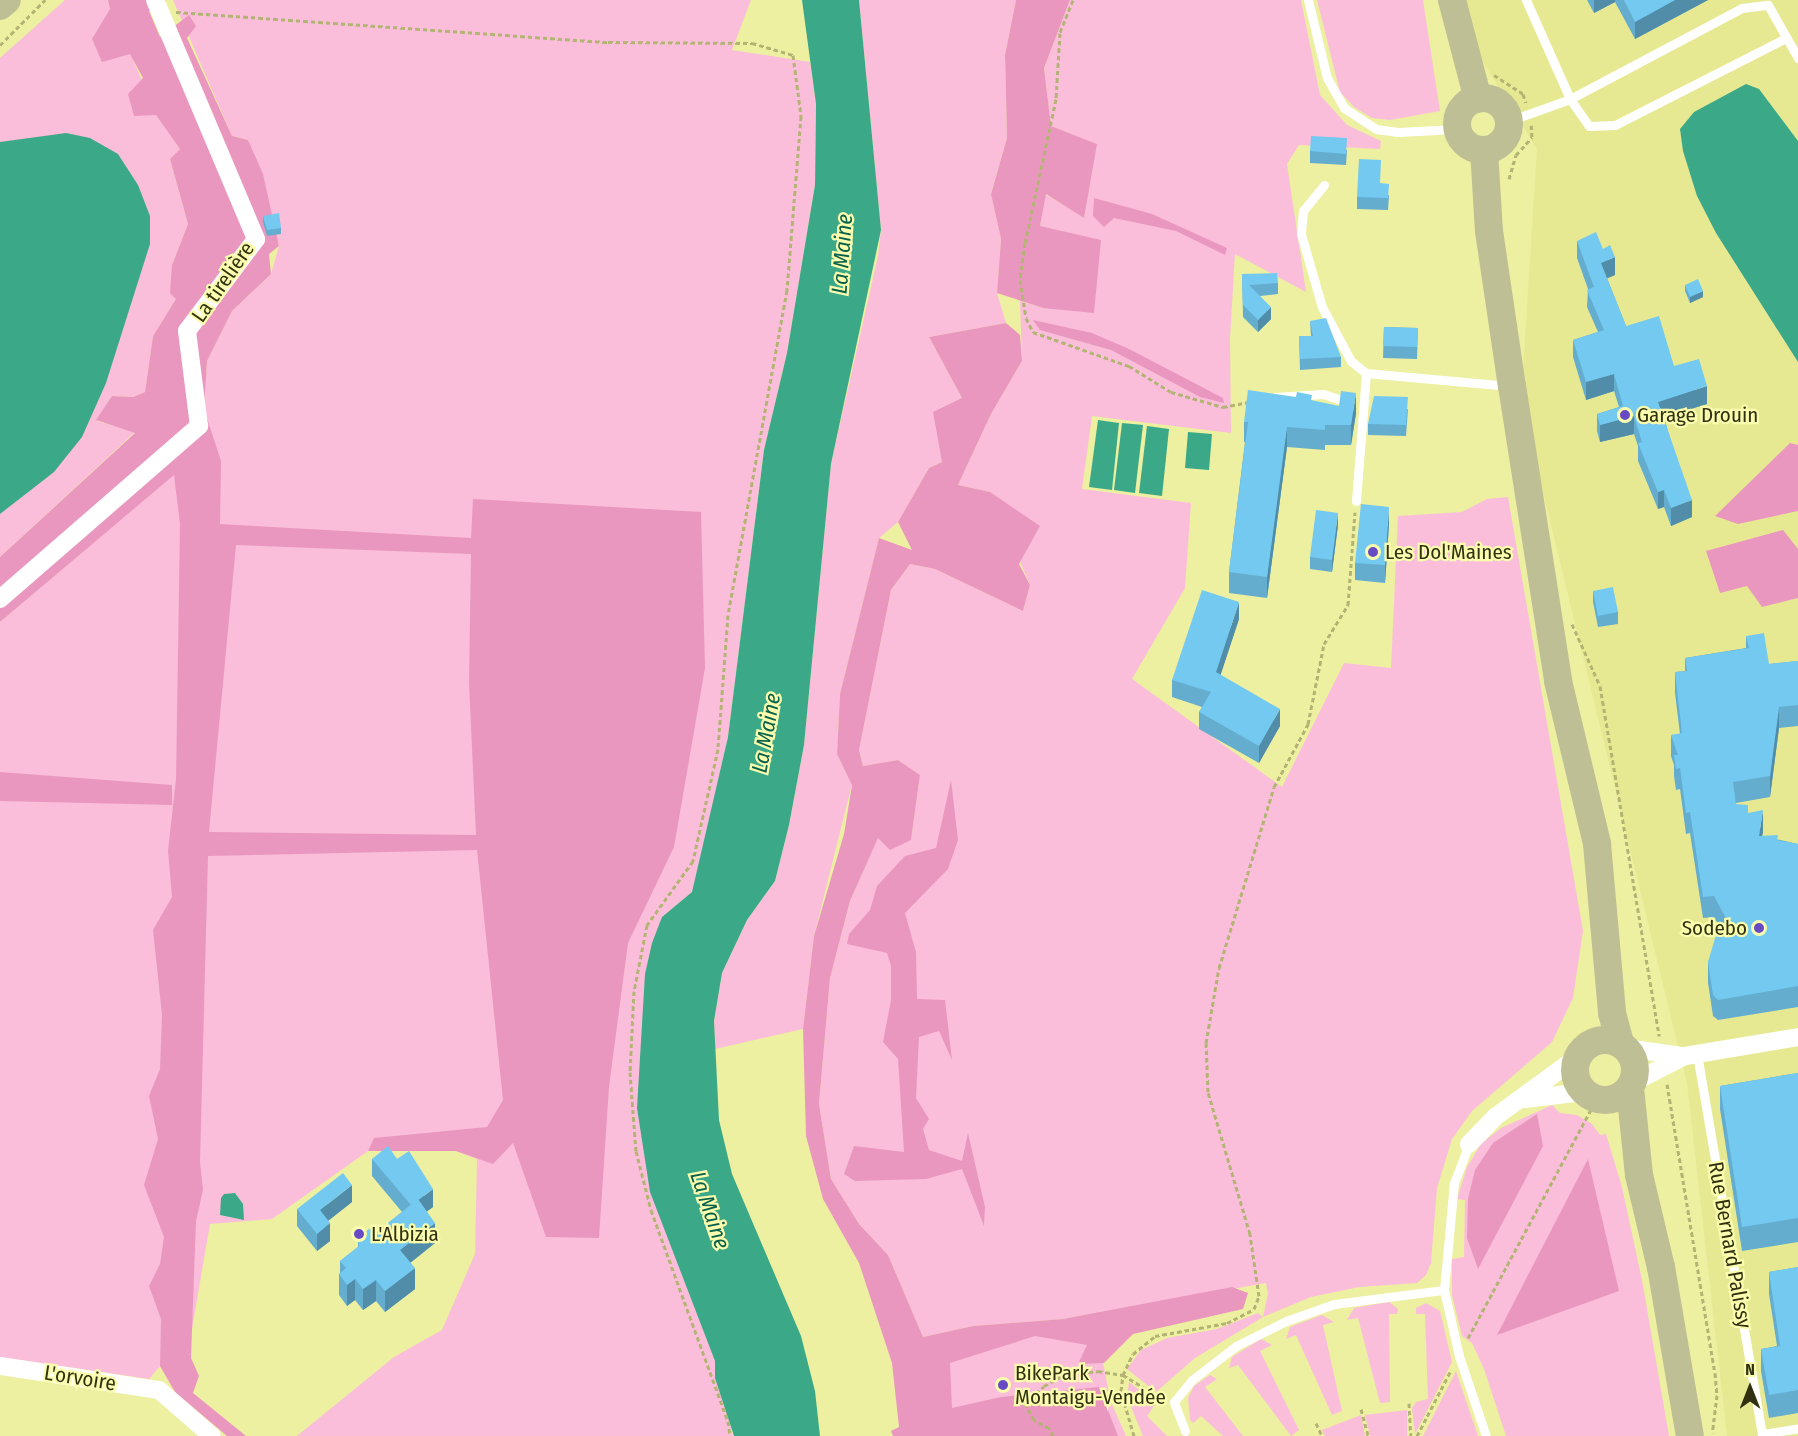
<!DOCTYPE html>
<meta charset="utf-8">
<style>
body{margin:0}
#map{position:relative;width:1798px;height:1436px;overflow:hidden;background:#edefa1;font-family:"Fira Sans Condensed",sans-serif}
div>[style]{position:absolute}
.built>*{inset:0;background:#e7e992}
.green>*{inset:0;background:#fabeda}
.forest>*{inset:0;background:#ea97bf}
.water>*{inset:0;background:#3ba988}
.path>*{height:3px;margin-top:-1.5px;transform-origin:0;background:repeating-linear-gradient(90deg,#b3b474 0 4.5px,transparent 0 7.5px)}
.lane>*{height:9px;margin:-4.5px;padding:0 4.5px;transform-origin:4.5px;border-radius:4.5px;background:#fff}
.street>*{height:18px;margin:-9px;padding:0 9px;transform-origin:9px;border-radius:9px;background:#fff}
.primary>*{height:28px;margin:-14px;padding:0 14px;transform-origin:14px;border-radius:14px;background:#bfbf95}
.primary>.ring{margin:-14px;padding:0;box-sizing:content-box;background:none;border:28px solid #bfbf95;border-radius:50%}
.wall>*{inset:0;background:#64adce}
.shaded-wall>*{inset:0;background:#518da8}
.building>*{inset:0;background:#74c9f0}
.dots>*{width:16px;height:16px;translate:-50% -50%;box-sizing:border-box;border:3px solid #fbfdae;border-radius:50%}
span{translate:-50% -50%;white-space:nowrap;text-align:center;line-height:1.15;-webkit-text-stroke:4.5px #fbfdae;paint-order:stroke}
.street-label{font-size:21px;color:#313111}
.poi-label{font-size:21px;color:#313111}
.left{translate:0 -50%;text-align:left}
.right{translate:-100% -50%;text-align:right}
.water-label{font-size:22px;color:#07604a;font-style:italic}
.north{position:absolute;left:1720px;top:1358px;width:60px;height:60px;-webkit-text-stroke:4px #fbfdae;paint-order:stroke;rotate:0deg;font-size:16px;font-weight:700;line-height:24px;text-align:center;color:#313111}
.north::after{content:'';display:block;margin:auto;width:21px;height:27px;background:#313111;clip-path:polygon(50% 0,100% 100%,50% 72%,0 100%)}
</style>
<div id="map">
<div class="built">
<div style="clip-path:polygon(1466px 0,1798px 0,1798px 1436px,1727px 1436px,1687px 1083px,1541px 484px,1523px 370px,1537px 149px,1472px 44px)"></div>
</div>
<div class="green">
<div style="clip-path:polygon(65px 0,108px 0,156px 114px,180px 149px,170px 159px,188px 224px,172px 265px,176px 299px,153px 336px,145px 392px,133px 397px,112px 396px,97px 421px,135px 432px,0 557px,0 58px)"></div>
<div style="clip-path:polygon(173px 0,751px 0,732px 50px,810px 62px,816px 104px,815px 185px,787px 353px,764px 450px,728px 737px,696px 881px,692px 892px,662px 917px,715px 1361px,733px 1436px,297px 1436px,394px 1357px,442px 1330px,475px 1254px,477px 1159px,456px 1151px,368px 1151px,272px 1219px,210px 1224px,186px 1364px,160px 1366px,149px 1379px,0 1357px,0 622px,174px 474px,204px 409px,207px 361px,232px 311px,271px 274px,279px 246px,248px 140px,232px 136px)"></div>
<div style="clip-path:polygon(859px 0,1016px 0,1005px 55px,1007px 138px,991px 193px,1001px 239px,997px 293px,1006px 323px,929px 337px,962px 398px,942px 462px,929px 468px,898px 522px,879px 538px,840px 694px,837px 754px,852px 784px,814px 936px,803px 1029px,715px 1049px,714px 1021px,722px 973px,747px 920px,775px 881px,789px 825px,804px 745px,831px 464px,878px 256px,881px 230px)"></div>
<div style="clip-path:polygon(1070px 0,1301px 0,1320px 95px,1347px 125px,1381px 141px,1380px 149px,1299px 145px,1287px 164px,1306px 292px,1235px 254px,1230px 338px,1231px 433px,1092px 416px,1082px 489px,1191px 503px,1185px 588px,1132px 679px,1282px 787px,1344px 663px,1391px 668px,1398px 516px,1462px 512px,1487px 499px,1508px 497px,1583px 931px,1573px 998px,1552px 1042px,1472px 1111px,1452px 1139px,1437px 1188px,1431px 1263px,1426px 1275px,1417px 1283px,1359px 1287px,1311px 1297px,1263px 1317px,1195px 1358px,1156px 1392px,1127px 1369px,1141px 1350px,1167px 1338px,1217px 1329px,1258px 1313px,1263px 1317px,1268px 1294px,1266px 1283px,1063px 1319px,973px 1326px,923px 1337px,888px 1255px,859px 1224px,831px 1179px,819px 1104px,830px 978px,850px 901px,878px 837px,911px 840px,920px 775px,898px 760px,863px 766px,859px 749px,891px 590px,910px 564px,935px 569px,1023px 611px,1030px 585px,990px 492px,958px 485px,991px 414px,1022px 361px,1020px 301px,1043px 308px,1040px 226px,1045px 194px,1084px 217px,1096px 144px,1051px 126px,1044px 68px)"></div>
<div style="clip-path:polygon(1317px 0,1423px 0,1440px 111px,1390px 120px,1372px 118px,1354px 107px,1340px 92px)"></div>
<div style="clip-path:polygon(1552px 1105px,1560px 1113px,1577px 1115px,1592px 1124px,1600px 1135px,1606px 1134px,1622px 1187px,1642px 1280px,1669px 1436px,1506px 1436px,1484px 1369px,1472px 1343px,1462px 1336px,1452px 1295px,1452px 1259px,1464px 1257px,1465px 1200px,1457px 1199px,1467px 1167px,1481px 1144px,1501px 1128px)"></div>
<div style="clip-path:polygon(1389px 1302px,1398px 1309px,1397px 1314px,1389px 1314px,1390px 1402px,1380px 1403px,1358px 1318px,1347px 1320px,1354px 1308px)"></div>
<div style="clip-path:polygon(1426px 1303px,1440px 1311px,1452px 1362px,1415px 1434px,1412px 1408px,1416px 1402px,1428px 1399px,1425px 1314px,1416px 1314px,1416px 1308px)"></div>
<div style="clip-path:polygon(1322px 1315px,1334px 1322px,1323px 1325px,1342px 1411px,1332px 1415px,1296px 1335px,1286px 1339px,1290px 1327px)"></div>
<div style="clip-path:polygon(1096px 1329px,1111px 1402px,1126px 1436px,906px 1436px,897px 1368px,1002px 1337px)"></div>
<div style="clip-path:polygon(1261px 1339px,1272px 1345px,1260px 1351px,1299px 1430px,1291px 1436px,1238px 1365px,1229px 1368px,1232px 1357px)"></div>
<div style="clip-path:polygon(1456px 1371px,1478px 1436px,1423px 1436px)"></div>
<div style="clip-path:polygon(1210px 1375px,1217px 1379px,1205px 1387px,1243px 1436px,1223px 1436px,1201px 1416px,1193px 1423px,1190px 1420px,1188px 1398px,1194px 1386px)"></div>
<div style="clip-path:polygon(1129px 1382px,1156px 1403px,1147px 1416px,1167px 1436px,1143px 1436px,1127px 1397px)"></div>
<div style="clip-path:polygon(1407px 1410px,1407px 1436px,1370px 1436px,1365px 1415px)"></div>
<div style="clip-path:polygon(1361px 1415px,1365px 1436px,1325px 1436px,1322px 1430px)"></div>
</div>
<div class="forest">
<div style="clip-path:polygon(evenodd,108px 0,166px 0,149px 11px,160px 37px,189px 15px,196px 26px,187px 38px,232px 136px,248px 140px,263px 174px,279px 246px,269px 254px,271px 274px,232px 311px,207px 361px,204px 409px,221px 461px,220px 524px,471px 538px,473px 499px,701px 512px,705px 668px,674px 847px,628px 943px,609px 1087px,599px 1238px,546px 1237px,513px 1143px,493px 1164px,456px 1151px,368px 1151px,374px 1138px,487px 1127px,503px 1100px,477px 850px,208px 856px,200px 1162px,203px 1190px,196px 1221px,191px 1358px,199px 1376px,193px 1393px,246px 1436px,227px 1436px,175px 1392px,160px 1366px,161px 1319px,149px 1286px,160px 1264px,164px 1237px,144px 1185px,158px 1139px,149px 1096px,160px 1069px,162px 1015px,153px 930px,172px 897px,168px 851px,176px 779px,180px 524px,174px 475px,0 622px,0 557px,135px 433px,96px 420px,112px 396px,133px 397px,145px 392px,153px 336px,176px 299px,170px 293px,172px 265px,188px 224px,170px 159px,180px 149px,156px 115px,134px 116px,128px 94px,143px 78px,130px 54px,102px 62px,92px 39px,110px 9px,108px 0,236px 545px,471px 554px,469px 683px,476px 835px,209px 832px,236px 545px)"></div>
<div style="clip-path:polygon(1016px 0,1070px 0,1044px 68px,1051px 126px,1097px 144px,1084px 218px,1046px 194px,1040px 226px,1101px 240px,1094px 313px,1043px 308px,997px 293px,1001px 239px,991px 194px,1007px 138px,1005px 55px)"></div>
<div style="clip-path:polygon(1094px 198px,1152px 214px,1227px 248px,1225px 255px,1176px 231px,1114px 218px,1104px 227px,1093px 216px)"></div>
<div style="clip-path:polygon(1033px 320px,1092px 333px,1129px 349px,1223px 398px,1224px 403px,1200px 397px,1111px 350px,1040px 330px)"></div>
<div style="clip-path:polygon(1006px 323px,1020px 335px,1022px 361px,991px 414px,958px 485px,990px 492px,1040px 526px,1019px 564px,1030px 585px,1023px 611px,935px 569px,910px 564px,891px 590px,859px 750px,863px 766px,898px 760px,920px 775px,911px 840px,890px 850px,878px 838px,850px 901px,830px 978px,819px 1104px,831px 1179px,859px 1224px,888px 1255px,923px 1337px,973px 1326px,1063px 1319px,1232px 1287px,1248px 1293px,1243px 1309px,1133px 1334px,1104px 1363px,1078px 1364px,1087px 1345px,1035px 1336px,950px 1363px,952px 1408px,1001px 1397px,1099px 1387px,1118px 1436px,893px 1436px,891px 1431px,899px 1427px,892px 1363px,859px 1263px,823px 1199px,806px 1136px,803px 1029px,814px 936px,844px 834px,852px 785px,837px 754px,840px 694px,879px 538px,912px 550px,898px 522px,929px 468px,942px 462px,933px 412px,962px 398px,929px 337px)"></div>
<div style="clip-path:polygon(1790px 443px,1798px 445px,1798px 511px,1738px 524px,1715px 516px)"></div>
<div style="clip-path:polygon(1783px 530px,1798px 549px,1798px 598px,1762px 607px,1747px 586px,1720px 593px,1706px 551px)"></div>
<div style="clip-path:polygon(0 772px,172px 785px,172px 805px,0 801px)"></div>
<div style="clip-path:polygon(951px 780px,958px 840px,948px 869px,905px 913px,916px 952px,917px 999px,945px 1000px,952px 1060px,939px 1031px,919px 1037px,916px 1098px,929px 1119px,923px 1129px,929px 1150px,962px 1161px,968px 1133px,985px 1207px,984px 1226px,962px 1169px,926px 1179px,855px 1181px,844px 1174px,854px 1146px,904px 1152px,898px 1059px,883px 1042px,891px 1000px,891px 966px,887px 953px,847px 944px,849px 934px,870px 910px,877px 886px,905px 856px,936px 848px)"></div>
<div style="clip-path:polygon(1537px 1114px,1543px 1146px,1478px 1269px,1467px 1238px,1468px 1199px,1475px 1170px,1493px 1143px)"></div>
<div style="clip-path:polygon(1588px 1159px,1619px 1291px,1497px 1335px)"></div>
</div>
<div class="water">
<div style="clip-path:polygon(802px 0,859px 0,881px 230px,831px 464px,804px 745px,789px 825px,775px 881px,747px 920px,722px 973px,714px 1021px,719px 1120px,732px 1174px,801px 1336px,815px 1391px,820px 1436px,734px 1436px,715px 1378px,715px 1361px,650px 1192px,637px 1108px,645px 974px,652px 943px,662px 917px,692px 892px,728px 737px,764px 450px,787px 353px,815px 185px,816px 104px)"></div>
<div style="clip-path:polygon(1746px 84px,1759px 89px,1798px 141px,1798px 362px,1716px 233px,1697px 196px,1683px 151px,1680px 129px,1694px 112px)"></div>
<div style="clip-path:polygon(66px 133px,90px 138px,118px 154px,138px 185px,150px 216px,150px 244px,106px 383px,82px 437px,54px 472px,0 514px,0 142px)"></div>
<div style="clip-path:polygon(1098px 420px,1119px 423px,1112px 490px,1089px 487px)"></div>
<div style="clip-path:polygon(1122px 423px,1143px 425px,1135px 493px,1114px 490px)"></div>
<div style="clip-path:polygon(1147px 426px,1169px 429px,1162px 496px,1139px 493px)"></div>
<div style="clip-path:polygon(1188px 432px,1212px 434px,1209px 470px,1185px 468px)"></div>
<div style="clip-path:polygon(235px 1193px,243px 1204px,244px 1220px,220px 1215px,221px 1198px,224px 1194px)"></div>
</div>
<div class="path">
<div style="left:1073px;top:0;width:35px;rotate:112deg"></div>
<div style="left:1060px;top:33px;width:66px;rotate:93.5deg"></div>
<div style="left:1056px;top:99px;width:147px;rotate:102.1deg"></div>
<div style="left:1025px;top:243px;width:37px;rotate:98deg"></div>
<div style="left:1020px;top:280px;width:38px;rotate:81deg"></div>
<div style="left:1026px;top:318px;width:16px;rotate:63deg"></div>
<div style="left:1033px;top:332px;width:102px;rotate:19.5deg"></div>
<div style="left:1129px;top:366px;width:49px;rotate:31.8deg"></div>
<div style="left:1171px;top:392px;width:54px;rotate:16.1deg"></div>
<div style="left:1223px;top:407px;width:25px;rotate:-11deg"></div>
<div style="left:176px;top:12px;width:433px;rotate:4deg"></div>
<div style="left:608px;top:42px;width:144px;rotate:0.4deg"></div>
<div style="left:752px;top:43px;width:43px;rotate:16.3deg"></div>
<div style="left:793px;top:55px;width:62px;rotate:82.5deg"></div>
<div style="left:801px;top:116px;width:175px;rotate:94.6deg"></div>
<div style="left:787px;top:290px;width:330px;rotate:100.3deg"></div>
<div style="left:728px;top:615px;width:134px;rotate:94.3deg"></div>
<div style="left:718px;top:749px;width:115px;rotate:102.6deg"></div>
<div style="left:693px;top:861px;width:79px;rotate:125.7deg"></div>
<div style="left:647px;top:925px;width:67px;rotate:101.1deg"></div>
<div style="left:634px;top:991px;width:81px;rotate:92.8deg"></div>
<div style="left:630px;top:1072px;width:79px;rotate:85.7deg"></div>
<div style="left:636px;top:1151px;width:61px;rotate:75.7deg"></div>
<div style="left:651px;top:1210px;width:225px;rotate:70deg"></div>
<div style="left:728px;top:1421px;width:15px;rotate:82deg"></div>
<div style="left:0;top:45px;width:64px;rotate:-45deg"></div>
<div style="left:1494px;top:75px;width:35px;rotate:33deg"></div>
<div style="left:1523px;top:94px;width:9px;rotate:72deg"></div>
<div style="left:1509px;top:179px;width:25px;rotate:-74deg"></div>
<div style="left:1516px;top:155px;width:24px;rotate:-48deg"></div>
<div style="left:1532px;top:137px;width:13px;rotate:-94deg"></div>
<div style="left:1572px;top:624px;width:68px;rotate:65.7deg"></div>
<div style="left:1600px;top:686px;width:355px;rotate:80.4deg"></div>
<div style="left:1667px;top:1084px;width:293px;rotate:80.6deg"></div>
<div style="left:1715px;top:1373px;width:22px;rotate:85deg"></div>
<div style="left:1717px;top:1395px;width:38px;rotate:97deg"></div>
<div style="left:1468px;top:1338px;width:264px;rotate:-61.7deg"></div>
<div style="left:1409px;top:1403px;width:33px;rotate:87deg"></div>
<div style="left:1361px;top:1409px;width:28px;rotate:75deg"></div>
<div style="left:1316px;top:1423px;width:14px;rotate:65deg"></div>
<div style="left:1053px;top:1436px;width:9px;rotate:-117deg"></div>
<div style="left:1049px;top:1428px;width:17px;rotate:-152deg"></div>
<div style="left:1034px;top:1420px;width:18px;rotate:-119deg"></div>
<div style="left:1025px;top:1404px;width:26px;rotate:-43deg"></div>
<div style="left:1044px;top:1386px;width:25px;rotate:-29deg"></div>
<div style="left:1066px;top:1374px;width:32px;rotate:-5deg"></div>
<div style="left:1098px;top:1371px;width:25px;rotate:9deg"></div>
<div style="left:1123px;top:1375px;width:47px;rotate:31deg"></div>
<div style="left:1134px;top:1436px;width:47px;rotate:-106.1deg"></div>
<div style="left:1121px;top:1391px;width:16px;rotate:-83deg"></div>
<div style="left:1123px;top:1375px;width:23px;rotate:-65deg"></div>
<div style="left:1133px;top:1354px;width:28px;rotate:-39deg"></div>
<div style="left:1155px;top:1336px;width:73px;rotate:-10.2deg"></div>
<div style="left:1227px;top:1323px;width:30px;rotate:-27deg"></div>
<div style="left:1254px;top:1309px;width:14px;rotate:-69deg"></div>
<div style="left:1259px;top:1296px;width:63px;rotate:-98.3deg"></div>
<div style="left:1250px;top:1234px;width:148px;rotate:-106.5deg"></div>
<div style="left:1208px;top:1092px;width:49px;rotate:-92.3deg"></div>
<div style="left:1206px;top:1043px;width:76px;rotate:-80.2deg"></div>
<div style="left:1219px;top:968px;width:189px;rotate:-73.1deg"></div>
<div style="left:1274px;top:787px;width:72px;rotate:-61.6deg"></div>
<div style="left:1308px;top:724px;width:82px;rotate:-78.7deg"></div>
<div style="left:1324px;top:644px;width:46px;rotate:-58.4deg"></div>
<div style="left:1348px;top:605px;width:93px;rotate:-85.7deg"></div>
<div style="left:1417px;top:1436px;width:74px;rotate:-62.7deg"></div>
</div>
<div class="lane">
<div style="left:1308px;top:0;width:80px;rotate:76.3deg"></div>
<div style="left:1327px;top:78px;width:34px;rotate:60deg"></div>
<div style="left:1344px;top:108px;width:38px;rotate:33deg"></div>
<div style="left:1376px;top:129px;width:22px;rotate:8deg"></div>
<div style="left:1398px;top:132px;width:59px;rotate:-2.9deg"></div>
<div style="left:1526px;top:0;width:108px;rotate:66deg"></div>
<div style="left:1570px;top:99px;width:33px;rotate:55deg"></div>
<div style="left:1589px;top:126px;width:26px;rotate:-2deg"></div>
<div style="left:1615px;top:125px;width:192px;rotate:-27deg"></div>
<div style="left:1509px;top:121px;width:65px;rotate:-19.8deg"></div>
<div style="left:1570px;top:99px;width:195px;rotate:-27.9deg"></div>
<div style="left:1742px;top:8px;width:26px;rotate:-7deg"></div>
<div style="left:1768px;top:5px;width:61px;rotate:60.5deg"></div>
<div style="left:1324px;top:185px;width:33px;rotate:129deg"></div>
<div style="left:1303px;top:211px;width:23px;rotate:95deg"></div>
<div style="left:1301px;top:234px;width:76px;rotate:74deg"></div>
<div style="left:1322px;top:307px;width:61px;rotate:61.8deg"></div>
<div style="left:1351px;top:361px;width:19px;rotate:39deg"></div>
<div style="left:1366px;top:373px;width:144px;rotate:5.2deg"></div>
<div style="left:1275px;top:397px;width:48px;rotate:-3.6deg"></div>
<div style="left:1323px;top:394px;width:28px;rotate:18deg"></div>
<div style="left:1356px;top:501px;width:128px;rotate:-85.5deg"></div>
<div style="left:1697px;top:1054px;width:387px;rotate:80.3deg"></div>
<div style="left:1444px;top:1290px;width:68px;rotate:77.2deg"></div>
<div style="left:1459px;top:1356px;width:84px;rotate:71.4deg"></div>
<div style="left:1185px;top:1431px;width:31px;rotate:-111deg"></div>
<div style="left:1174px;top:1402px;width:28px;rotate:-51deg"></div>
<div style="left:1192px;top:1380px;width:56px;rotate:-37.7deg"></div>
<div style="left:1236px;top:1346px;width:56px;rotate:-26.6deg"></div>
<div style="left:1286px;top:1321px;width:51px;rotate:-19.5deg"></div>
<div style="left:1334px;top:1304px;width:111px;rotate:-7.3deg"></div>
<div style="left:1444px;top:1290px;width:107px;rotate:-84.7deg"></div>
<div style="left:1454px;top:1183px;width:42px;rotate:-69deg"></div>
<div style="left:1762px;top:1434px;width:36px;rotate:-9deg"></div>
</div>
<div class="street">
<div style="left:0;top:599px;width:264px;rotate:-41deg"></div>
<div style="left:199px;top:426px;width:96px;rotate:-97.2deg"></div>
<div style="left:187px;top:331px;width:115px;rotate:-53.1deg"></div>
<div style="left:256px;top:239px;width:259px;rotate:-112.9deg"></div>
<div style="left:1626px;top:1048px;width:58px;rotate:8deg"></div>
<div style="left:1632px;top:1083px;width:59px;rotate:-27deg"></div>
<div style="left:1685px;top:1056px;width:115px;rotate:-9.5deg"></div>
<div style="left:1525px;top:1099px;width:59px;rotate:-6.8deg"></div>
<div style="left:1469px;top:1144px;width:37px;rotate:-46deg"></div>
<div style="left:1495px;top:1117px;width:100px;rotate:-36.1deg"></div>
<div style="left:0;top:1366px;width:161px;rotate:8.6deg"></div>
<div style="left:159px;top:1390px;width:70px;rotate:41deg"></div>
</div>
<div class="primary">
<div style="left:1452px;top:0;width:102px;rotate:75.3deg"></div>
<div style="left:0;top:6px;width:9px;rotate:-41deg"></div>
<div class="ring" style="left:1457px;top:98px;width:24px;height:24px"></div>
<div style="left:1484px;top:150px;width:81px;rotate:86.5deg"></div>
<div style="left:1489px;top:231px;width:157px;rotate:81.6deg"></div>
<div style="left:1512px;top:386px;width:299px;rotate:81.1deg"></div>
<div style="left:1558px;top:681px;width:168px;rotate:76.5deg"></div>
<div style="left:1597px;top:844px;width:170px;rotate:84.9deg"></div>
<div style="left:1612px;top:1013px;width:31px;rotate:75deg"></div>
<div class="ring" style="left:1575px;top:1040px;width:32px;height:32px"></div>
<div style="left:1630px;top:1088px;width:87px;rotate:84.1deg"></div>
<div style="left:1639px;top:1175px;width:95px;rotate:76.6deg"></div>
<div style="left:1661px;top:1267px;width:171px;rotate:80.3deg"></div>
</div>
<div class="wall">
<div style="clip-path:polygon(1587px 0,1708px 0,1635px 39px,1615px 2px,1594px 13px)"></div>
<div style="clip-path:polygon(1347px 150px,1346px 165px,1310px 163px,1310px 151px)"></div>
<div style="clip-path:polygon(1381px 183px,1389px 196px,1388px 210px,1357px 209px,1357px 197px)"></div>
<div style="clip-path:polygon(263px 216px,281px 228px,281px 234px,267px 236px,263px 222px)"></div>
<div style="clip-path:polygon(1577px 241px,1603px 249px,1615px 275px,1607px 278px,1626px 326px,1674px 366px,1707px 404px,1664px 417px,1692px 517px,1671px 526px,1664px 507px,1658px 509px,1638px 461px,1638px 446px,1634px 434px,1600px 442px,1597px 431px,1597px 414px,1619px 407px,1614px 391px,1586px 400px,1573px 357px,1573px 340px,1598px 332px,1587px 307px,1588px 289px,1577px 258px)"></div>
<div style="clip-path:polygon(1242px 274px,1278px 283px,1278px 294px,1260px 296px,1271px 319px,1258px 332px,1243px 317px)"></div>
<div style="clip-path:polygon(1685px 285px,1703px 297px,1690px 303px,1685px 291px)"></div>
<div style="clip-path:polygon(1310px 321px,1341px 357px,1341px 367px,1300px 370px,1299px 336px,1311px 336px)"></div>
<div style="clip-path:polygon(1384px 327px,1418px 328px,1417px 359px,1383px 358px)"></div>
<div style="clip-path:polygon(1312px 401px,1356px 413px,1351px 445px,1325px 445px,1325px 450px,1287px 447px,1267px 598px,1229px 593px,1229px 572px,1245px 442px,1244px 442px,1244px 422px)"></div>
<div style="clip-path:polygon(1408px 409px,1406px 436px,1368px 435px,1368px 424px)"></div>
<div style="clip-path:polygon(1389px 524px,1385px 583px,1355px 580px,1355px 563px)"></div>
<div style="clip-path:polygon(1338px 525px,1332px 572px,1310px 569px,1310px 557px)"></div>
<div style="clip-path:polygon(1593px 591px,1618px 612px,1618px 624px,1598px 627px,1593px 602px)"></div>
<div style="clip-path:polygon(1239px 619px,1220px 675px,1280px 726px,1259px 763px,1199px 729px,1199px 712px,1202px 707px,1172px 697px,1172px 680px)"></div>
<div style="clip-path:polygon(1746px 636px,1769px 664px,1798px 661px,1798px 726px,1779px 728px,1770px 797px,1736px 803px,1736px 804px,1748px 813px,1763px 831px,1762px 836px,1798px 844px,1798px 1007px,1718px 1020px,1713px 1016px,1708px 983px,1708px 962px,1722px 931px,1714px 917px,1703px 918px,1690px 833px,1686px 834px,1680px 789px,1676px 790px,1674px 776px,1674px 765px,1671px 756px,1671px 735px,1680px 734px,1675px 693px,1675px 672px,1685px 671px,1685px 658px,1746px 648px)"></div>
<div style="clip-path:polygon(1798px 1073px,1798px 1242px,1742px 1251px,1720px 1109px,1720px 1086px)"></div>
<div style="clip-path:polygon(372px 1159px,397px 1159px,433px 1207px,427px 1211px,435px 1243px,410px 1263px,415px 1289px,385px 1312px,376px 1301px,363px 1310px,355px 1300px,347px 1306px,339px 1295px,339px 1274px,340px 1273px,340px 1261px,358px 1247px,358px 1237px,378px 1231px,402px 1212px,372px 1176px)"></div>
<div style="clip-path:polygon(352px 1202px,328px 1221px,330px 1241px,317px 1251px,297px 1226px,297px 1209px)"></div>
<div style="clip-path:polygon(1798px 1267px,1798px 1413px,1769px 1418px,1761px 1371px,1761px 1349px,1777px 1346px,1769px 1294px,1769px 1272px)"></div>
</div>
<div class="shaded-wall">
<div style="clip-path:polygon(1594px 0,1615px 0,1615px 2px,1594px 13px)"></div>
<div style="clip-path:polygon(1675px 0,1708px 0,1635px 39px,1635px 22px)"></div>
<div style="clip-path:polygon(1615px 257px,1615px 275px,1601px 281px,1601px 263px)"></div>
<div style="clip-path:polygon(1703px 291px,1703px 297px,1690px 303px,1690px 297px)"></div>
<div style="clip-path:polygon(1271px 307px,1271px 319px,1258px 332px,1258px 320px)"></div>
<div style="clip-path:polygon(1614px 374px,1614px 391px,1586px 400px,1586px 382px)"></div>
<div style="clip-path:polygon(1707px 386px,1707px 404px,1658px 419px,1658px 402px)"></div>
<div style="clip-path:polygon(1356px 393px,1356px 413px,1351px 445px,1351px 425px)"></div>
<div style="clip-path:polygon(1634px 416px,1634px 434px,1600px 442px,1600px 425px)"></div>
<div style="clip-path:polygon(1287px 427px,1287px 447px,1267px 598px,1267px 577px)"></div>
<div style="clip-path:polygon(1664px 490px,1664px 507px,1658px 509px,1658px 492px)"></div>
<div style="clip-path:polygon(1692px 500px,1692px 517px,1671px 526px,1671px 508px)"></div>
<div style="clip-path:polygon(1389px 507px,1389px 524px,1385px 583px,1385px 565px)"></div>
<div style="clip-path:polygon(1338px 513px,1338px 525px,1332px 572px,1332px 560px)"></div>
<div style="clip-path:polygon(1239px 602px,1239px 619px,1216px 689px,1216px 672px)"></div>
<div style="clip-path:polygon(1779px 707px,1779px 728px,1770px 797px,1770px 776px)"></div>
<div style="clip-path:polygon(1280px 709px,1280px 726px,1259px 763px,1259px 746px)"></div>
<div style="clip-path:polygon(1763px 810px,1763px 831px,1759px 857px,1759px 836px)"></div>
<div style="clip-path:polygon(352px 1185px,352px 1202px,320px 1227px,320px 1210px)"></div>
<div style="clip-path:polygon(433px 1189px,433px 1207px,411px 1223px,411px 1206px)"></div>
<div style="clip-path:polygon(330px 1223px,330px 1241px,317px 1251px,317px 1234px)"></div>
<div style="clip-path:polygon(435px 1223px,435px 1243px,400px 1271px,400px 1250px)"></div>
<div style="clip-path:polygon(415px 1268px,415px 1289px,385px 1312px,385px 1291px)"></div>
<div style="clip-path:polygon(355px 1279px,355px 1300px,347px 1306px,347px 1285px)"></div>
<div style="clip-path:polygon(376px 1280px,376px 1301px,363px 1310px,363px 1289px)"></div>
</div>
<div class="building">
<div style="clip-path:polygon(1624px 0,1675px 0,1635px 22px)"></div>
<div style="clip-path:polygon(1311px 136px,1347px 138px,1346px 154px,1310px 151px)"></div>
<div style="clip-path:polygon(1359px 159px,1381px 160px,1380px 183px,1389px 184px,1388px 198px,1357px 197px)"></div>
<div style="clip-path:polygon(279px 213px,281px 228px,267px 230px,263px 216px)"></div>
<div style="clip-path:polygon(1596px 232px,1603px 249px,1610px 245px,1615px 257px,1601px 263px,1626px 326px,1659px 316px,1674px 366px,1699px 359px,1707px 386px,1658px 402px,1692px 500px,1671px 508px,1664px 490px,1658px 492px,1638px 443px,1642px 442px,1634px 416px,1600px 425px,1597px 414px,1623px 406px,1614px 374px,1586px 382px,1573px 340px,1604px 330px,1587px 290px,1594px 287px,1577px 241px)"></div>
<div style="clip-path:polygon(1277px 273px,1278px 283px,1249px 285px,1271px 307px,1258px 320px,1243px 305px,1242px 274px)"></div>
<div style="clip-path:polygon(1698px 279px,1703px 291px,1690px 297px,1685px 285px)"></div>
<div style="clip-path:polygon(1326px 318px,1341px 357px,1300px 359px,1299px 336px,1313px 336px,1310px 321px)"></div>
<div style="clip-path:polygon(1384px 327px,1418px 328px,1417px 347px,1383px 346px)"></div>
<div style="clip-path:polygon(1248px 390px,1296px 397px,1297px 392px,1312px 395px,1311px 400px,1339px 406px,1341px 391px,1356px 393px,1351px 425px,1325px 425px,1325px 430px,1287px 427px,1267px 577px,1229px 572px,1248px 422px,1244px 422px)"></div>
<div style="clip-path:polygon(1374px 396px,1408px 397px,1406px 425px,1368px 424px)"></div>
<div style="clip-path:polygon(1361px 504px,1389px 507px,1385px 565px,1355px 563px)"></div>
<div style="clip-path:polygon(1316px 510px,1338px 513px,1332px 560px,1310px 557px)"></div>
<div style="clip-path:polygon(1613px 587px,1618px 612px,1598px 616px,1593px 591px)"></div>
<div style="clip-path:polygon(1202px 590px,1239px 602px,1216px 672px,1280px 709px,1259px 746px,1199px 712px,1211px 692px,1172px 680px)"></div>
<div style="clip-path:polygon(1764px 633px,1769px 664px,1798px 661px,1798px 705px,1779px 707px,1770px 776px,1733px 782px,1736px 804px,1748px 805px,1748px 813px,1763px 810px,1759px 836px,1778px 835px,1777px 840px,1798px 844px,1798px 986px,1718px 1000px,1713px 995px,1708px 962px,1715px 938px,1729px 924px,1714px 896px,1703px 897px,1690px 812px,1686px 813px,1680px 768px,1676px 769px,1674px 755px,1678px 755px,1671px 735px,1682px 733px,1675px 672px,1687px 671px,1685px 658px,1749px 648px,1746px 636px)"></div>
<div style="clip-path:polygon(1798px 1073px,1798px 1218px,1742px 1227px,1720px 1086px)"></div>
<div style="clip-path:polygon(388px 1146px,397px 1159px,409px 1151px,433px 1189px,411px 1205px,372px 1159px)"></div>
<div style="clip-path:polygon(343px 1173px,352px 1185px,320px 1210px,330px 1223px,317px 1234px,297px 1209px)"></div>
<div style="clip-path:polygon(418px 1199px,435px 1223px,400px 1250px,415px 1268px,385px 1291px,376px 1280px,363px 1289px,355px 1279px,347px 1285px,339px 1274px,346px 1268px,340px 1261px,359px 1246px,358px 1237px,369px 1229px,378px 1231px)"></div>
<div style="clip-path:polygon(1798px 1267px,1798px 1390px,1769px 1395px,1761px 1349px,1780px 1346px,1769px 1272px)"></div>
</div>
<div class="dots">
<div style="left:1625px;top:415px;background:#684bc4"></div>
<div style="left:1373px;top:552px;background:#684bc4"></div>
<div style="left:1759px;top:928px;background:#684bc4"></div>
<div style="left:359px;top:1234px;background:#684bc4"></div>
<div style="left:1003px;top:1385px;background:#684bc4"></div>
</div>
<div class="street-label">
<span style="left:223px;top:282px;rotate:-55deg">La tirelière</span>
<span style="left:1730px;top:1245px;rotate:80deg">Rue Bernard Palissy</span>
<span style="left:80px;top:1378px;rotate:9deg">L'orvoire</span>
</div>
<div class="poi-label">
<span class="left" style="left:1637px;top:415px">Garage Drouin</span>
<span class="left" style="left:1385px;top:552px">Les Dol'Maines</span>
<span class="right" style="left:1747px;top:928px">Sodebo</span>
<span class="left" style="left:371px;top:1234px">L'Albizia</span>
<span class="left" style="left:1015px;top:1385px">BikePark<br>Montaigu-Vendée</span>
</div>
<div class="water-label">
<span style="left:842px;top:254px;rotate:-86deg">La Maine</span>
<span style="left:766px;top:733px;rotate:-80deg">La Maine</span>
<span style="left:710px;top:1210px;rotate:71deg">La Maine</span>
</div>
<div class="north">N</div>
</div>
